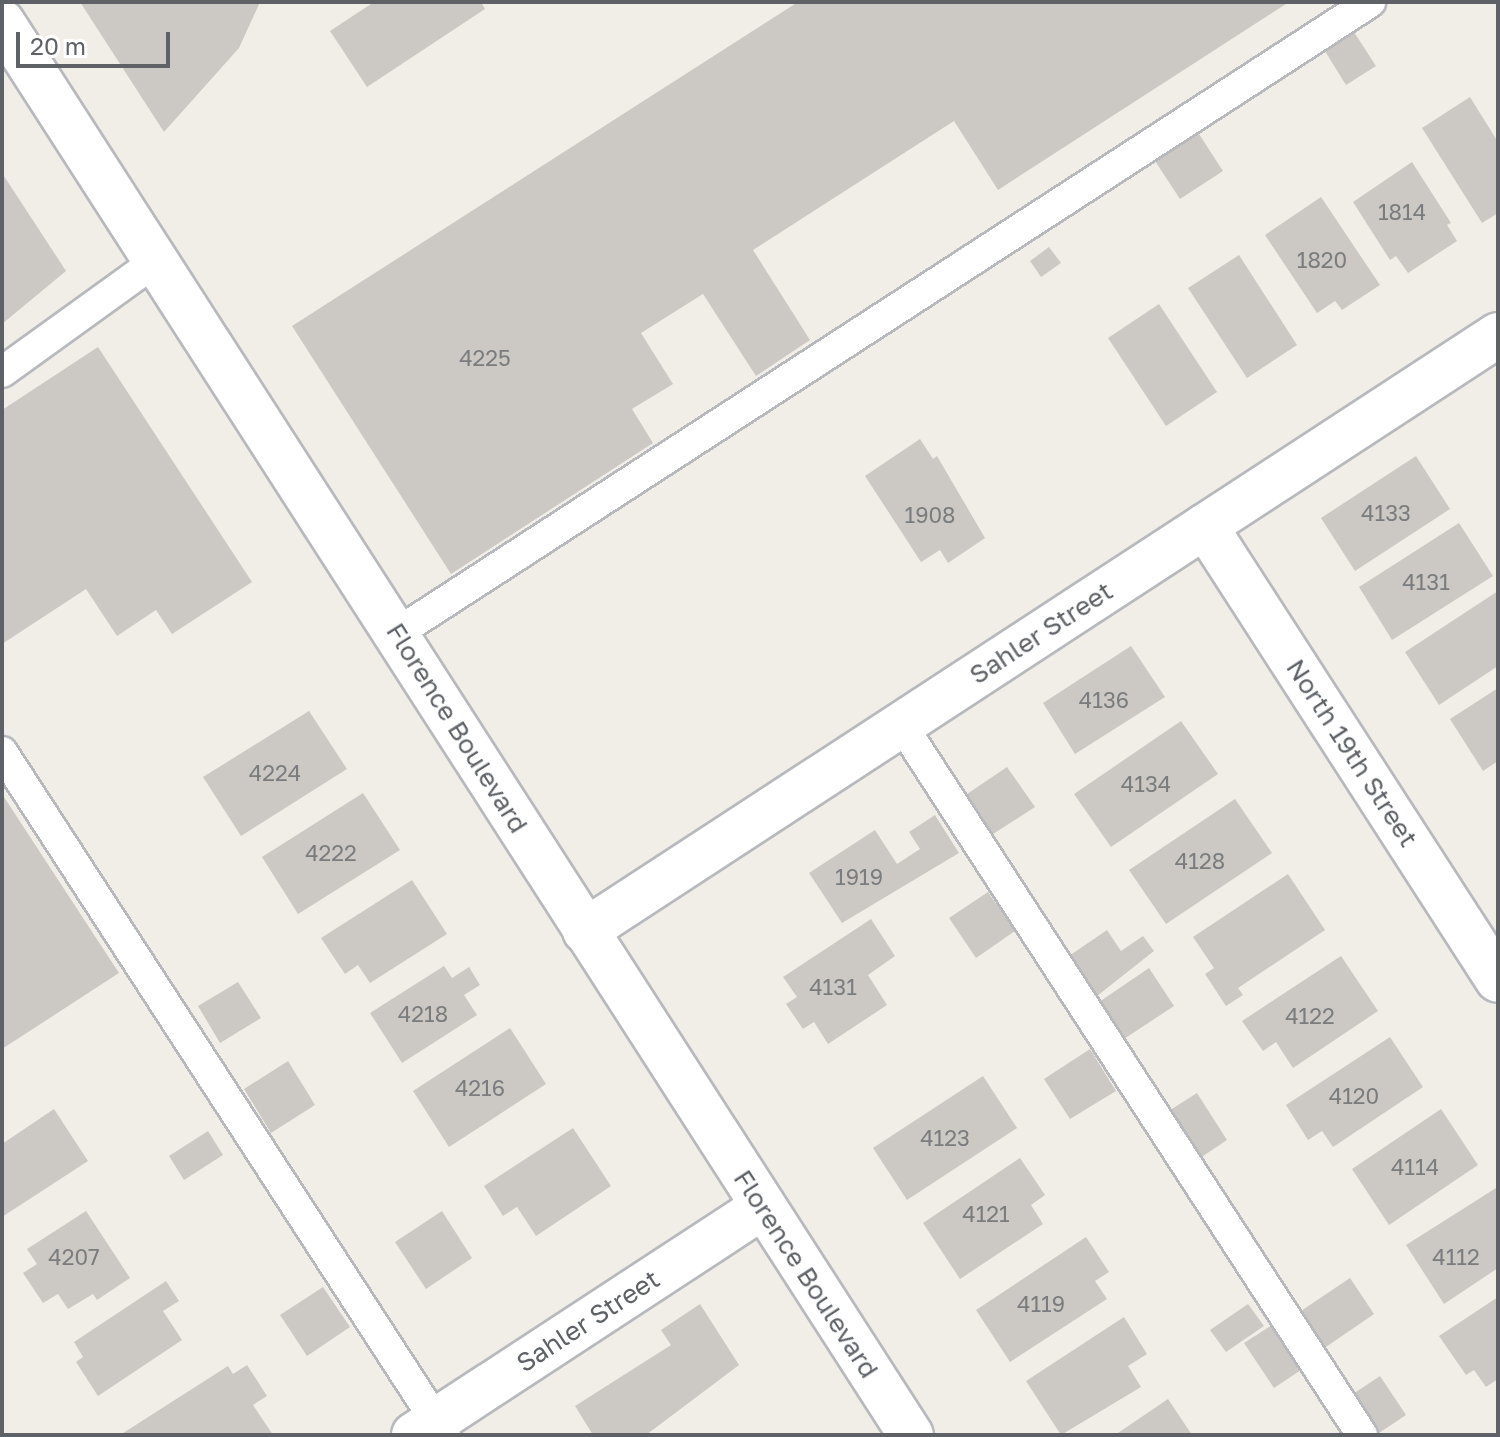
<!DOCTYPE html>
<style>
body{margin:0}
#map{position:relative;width:1500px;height:1437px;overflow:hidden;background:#f1eee7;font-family:"Golos Text",sans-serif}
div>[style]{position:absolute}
.building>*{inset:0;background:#ccc9c4}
.roads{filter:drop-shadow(2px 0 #b7b9bd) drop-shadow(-2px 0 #b7b9bd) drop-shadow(0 2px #b7b9bd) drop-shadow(0 -2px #b7b9bd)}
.service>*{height:30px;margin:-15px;padding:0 15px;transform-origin:15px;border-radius:15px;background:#fff}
.minor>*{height:44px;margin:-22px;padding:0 22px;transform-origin:22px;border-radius:22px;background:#fff}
.tertiary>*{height:44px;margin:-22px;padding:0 22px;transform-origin:22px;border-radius:22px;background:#fff}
span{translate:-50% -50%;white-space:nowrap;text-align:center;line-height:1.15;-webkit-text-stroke:7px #fff;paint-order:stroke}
.number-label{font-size:22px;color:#7a7c7e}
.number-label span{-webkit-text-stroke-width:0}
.street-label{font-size:26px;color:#5e6267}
.frame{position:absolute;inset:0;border:4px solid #5e6267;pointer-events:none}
.scale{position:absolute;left:16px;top:32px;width:154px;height:36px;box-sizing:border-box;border:4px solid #5e6267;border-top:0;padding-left:10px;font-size:24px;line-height:28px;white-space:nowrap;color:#5e6267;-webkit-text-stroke:6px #fff;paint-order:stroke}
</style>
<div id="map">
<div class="building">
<div style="clip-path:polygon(80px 2px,260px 2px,239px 48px,164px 132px)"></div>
<div style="clip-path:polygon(374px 2px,481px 2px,485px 9px,367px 87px,330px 31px)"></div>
<div style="clip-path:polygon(798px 2px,1289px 2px,998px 190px,954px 121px,753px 250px,810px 340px,756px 376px,703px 294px,641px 333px,673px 384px,632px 409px,653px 443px,451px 574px,292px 326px)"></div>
<div style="clip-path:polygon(1352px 29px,1376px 66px,1346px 85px,1323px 48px)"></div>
<div style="clip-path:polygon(1470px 97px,1498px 142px,1498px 213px,1482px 223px,1422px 128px)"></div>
<div style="clip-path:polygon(1199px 134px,1223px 171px,1180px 199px,1155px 161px)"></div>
<div style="clip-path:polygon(1412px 162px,1451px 223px,1447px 225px,1457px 241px,1408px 273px,1396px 256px,1390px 260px,1353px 202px)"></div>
<div style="clip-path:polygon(2px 173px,66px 271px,2px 324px)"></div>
<div style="clip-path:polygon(1321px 197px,1380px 285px,1342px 310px,1335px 301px,1317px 313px,1265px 235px)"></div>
<div style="clip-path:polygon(1049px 247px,1061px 263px,1041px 277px,1030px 261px)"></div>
<div style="clip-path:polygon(1239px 255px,1297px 345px,1247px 378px,1188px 288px)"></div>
<div style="clip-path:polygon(1159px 304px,1217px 392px,1166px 426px,1108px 338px)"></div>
<div style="clip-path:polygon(98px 347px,252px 582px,172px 634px,156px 610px,117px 636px,86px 589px,2px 644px,2px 410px)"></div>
<div style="clip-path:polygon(920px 439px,933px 459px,937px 456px,985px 538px,948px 563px,940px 550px,921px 562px,865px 476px)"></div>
<div style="clip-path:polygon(1416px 456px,1450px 509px,1355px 571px,1321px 518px)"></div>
<div style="clip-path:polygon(1459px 523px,1493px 576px,1392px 640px,1359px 587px)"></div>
<div style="clip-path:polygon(1498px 591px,1498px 666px,1439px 705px,1405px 652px)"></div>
<div style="clip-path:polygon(1131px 646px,1165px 697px,1075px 754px,1043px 703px)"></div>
<div style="clip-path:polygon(1498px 688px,1498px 761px,1483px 771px,1450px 719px)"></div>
<div style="clip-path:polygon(309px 711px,347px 769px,241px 836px,203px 777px)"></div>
<div style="clip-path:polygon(1181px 721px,1218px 774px,1111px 847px,1074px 794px)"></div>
<div style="clip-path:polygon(1007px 767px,1035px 807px,993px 834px,967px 794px)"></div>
<div style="clip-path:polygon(363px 793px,400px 850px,298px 914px,262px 857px)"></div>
<div style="clip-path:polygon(2px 794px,119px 973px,2px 1049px)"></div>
<div style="clip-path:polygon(1235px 799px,1272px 853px,1166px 924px,1129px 870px)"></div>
<div style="clip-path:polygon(935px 815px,959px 853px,842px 923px,809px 873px,875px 830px,897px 864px,920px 849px,909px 832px)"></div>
<div style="clip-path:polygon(1288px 874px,1325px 930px,1238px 988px,1243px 995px,1226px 1006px,1205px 974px,1214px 968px,1193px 937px)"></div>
<div style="clip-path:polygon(412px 880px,447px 934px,370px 983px,358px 965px,345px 974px,321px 938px)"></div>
<div style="clip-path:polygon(988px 892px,1015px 931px,976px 958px,949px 918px)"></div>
<div style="clip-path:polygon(871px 919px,895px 956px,868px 975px,887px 1005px,828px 1044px,814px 1022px,803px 1029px,786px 1004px,797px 997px,783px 977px)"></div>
<div style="clip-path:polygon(1107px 930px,1121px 951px,1143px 936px,1154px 951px,1097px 996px,1069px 956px)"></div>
<div style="clip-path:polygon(1341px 956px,1378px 1011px,1293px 1068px,1276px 1042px,1263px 1051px,1242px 1021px)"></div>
<div style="clip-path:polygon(444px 966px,452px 978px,469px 967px,480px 985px,464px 995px,477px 1015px,402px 1063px,370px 1013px)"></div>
<div style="clip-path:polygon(1149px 968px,1174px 1006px,1124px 1039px,1099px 1002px)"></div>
<div style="clip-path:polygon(238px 982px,261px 1018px,220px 1043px,198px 1006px)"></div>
<div style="clip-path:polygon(510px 1028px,546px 1084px,449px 1147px,413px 1091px)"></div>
<div style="clip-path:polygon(1390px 1037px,1423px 1087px,1333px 1147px,1322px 1131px,1308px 1140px,1286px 1105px)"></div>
<div style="clip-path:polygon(1090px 1049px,1116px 1091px,1070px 1119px,1044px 1079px)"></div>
<div style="clip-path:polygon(288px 1061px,315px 1105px,271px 1133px,244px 1089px)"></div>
<div style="clip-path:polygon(983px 1076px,1017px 1128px,907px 1200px,873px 1148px)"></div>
<div style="clip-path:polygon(1197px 1093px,1227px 1140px,1197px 1160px,1167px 1112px)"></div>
<div style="clip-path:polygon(54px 1109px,88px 1161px,2px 1217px,2px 1144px)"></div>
<div style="clip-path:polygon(1441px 1109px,1478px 1165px,1389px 1225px,1352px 1169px)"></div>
<div style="clip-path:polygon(573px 1128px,611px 1186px,536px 1236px,517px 1207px,503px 1216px,484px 1186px)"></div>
<div style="clip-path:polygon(208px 1131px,223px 1155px,184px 1180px,169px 1156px)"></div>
<div style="clip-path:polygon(1020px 1158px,1045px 1195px,1031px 1205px,1043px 1224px,960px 1279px,923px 1223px)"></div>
<div style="clip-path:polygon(1496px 1188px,1498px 1268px,1444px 1304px,1406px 1245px)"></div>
<div style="clip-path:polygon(86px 1211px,130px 1278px,97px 1300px,93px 1294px,68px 1309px,58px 1294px,43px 1303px,23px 1273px,37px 1264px,27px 1249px)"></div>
<div style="clip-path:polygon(442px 1211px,472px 1258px,426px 1289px,395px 1242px)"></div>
<div style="clip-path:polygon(1086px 1237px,1109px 1272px,1095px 1281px,1107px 1299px,1010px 1362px,976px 1310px)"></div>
<div style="clip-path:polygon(1350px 1278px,1374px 1314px,1323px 1349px,1298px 1313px)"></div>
<div style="clip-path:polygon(166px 1281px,179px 1301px,163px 1311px,182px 1340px,98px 1396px,76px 1362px,83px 1357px,74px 1342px)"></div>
<div style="clip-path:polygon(323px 1287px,350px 1327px,307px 1356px,280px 1315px)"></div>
<div style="clip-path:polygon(1498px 1297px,1498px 1379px,1486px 1387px,1474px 1370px,1466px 1375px,1439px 1336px)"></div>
<div style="clip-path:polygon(700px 1304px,739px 1365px,646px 1435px,593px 1435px,575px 1406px,671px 1345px,661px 1330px)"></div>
<div style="clip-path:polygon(1248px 1304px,1264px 1326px,1226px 1352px,1210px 1330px)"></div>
<div style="clip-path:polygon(1124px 1317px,1147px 1354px,1128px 1366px,1141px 1387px,1061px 1435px,1026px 1381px)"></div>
<div style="clip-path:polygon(1272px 1325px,1301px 1370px,1274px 1388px,1244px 1343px)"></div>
<div style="clip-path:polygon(247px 1365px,267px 1396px,253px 1405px,273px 1435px,120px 1435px,228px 1366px,233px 1374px)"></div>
<div style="clip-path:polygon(1380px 1376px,1406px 1415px,1376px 1435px,1350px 1396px)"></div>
<div style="clip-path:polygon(1168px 1399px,1192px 1435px,1115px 1435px)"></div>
</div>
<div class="roads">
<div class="service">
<div style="left:2px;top:372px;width:190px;rotate:-35.8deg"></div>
<div style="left:397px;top:633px;width:1160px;rotate:-32.96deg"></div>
<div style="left:901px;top:724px;width:847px;rotate:57.04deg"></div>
<div style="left:2px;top:752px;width:814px;rotate:57.03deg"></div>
</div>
<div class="minor">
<div style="left:1205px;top:526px;width:540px;rotate:57.16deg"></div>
<div style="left:585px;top:931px;width:1090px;rotate:-33.14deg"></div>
<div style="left:414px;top:1435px;width:416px;rotate:-33.2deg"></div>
</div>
<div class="tertiary">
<div style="left:2px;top:22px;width:1680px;rotate:57.25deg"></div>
</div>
</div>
<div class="number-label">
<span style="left:1402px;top:212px">1814</span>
<span style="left:1322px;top:260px">1820</span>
<span style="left:485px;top:358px">4225</span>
<span style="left:1386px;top:513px">4133</span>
<span style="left:930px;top:515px">1908</span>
<span style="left:1426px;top:582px">4131</span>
<span style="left:1104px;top:700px">4136</span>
<span style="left:275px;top:773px">4224</span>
<span style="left:1146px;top:784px">4134</span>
<span style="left:331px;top:853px">4222</span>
<span style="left:1200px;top:861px">4128</span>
<span style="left:859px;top:877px">1919</span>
<span style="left:833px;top:987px">4131</span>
<span style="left:423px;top:1014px">4218</span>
<span style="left:1310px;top:1016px">4122</span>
<span style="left:480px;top:1088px">4216</span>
<span style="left:1354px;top:1096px">4120</span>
<span style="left:945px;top:1138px">4123</span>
<span style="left:1415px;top:1167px">4114</span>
<span style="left:986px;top:1214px">4121</span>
<span style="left:74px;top:1257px">4207</span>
<span style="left:1456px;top:1257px">4112</span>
<span style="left:1041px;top:1304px">4119</span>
</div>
<div class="street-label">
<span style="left:1041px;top:633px;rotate:-33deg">Sahler Street</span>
<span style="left:457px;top:728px;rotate:58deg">Florence Boulevard</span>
<span style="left:1352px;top:753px;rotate:57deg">North 19th Street</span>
<span style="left:806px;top:1274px;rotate:57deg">Florence Boulevard</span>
<span style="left:588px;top:1321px;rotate:-33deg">Sahler Street</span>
</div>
<div class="frame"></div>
<div class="scale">20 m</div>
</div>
